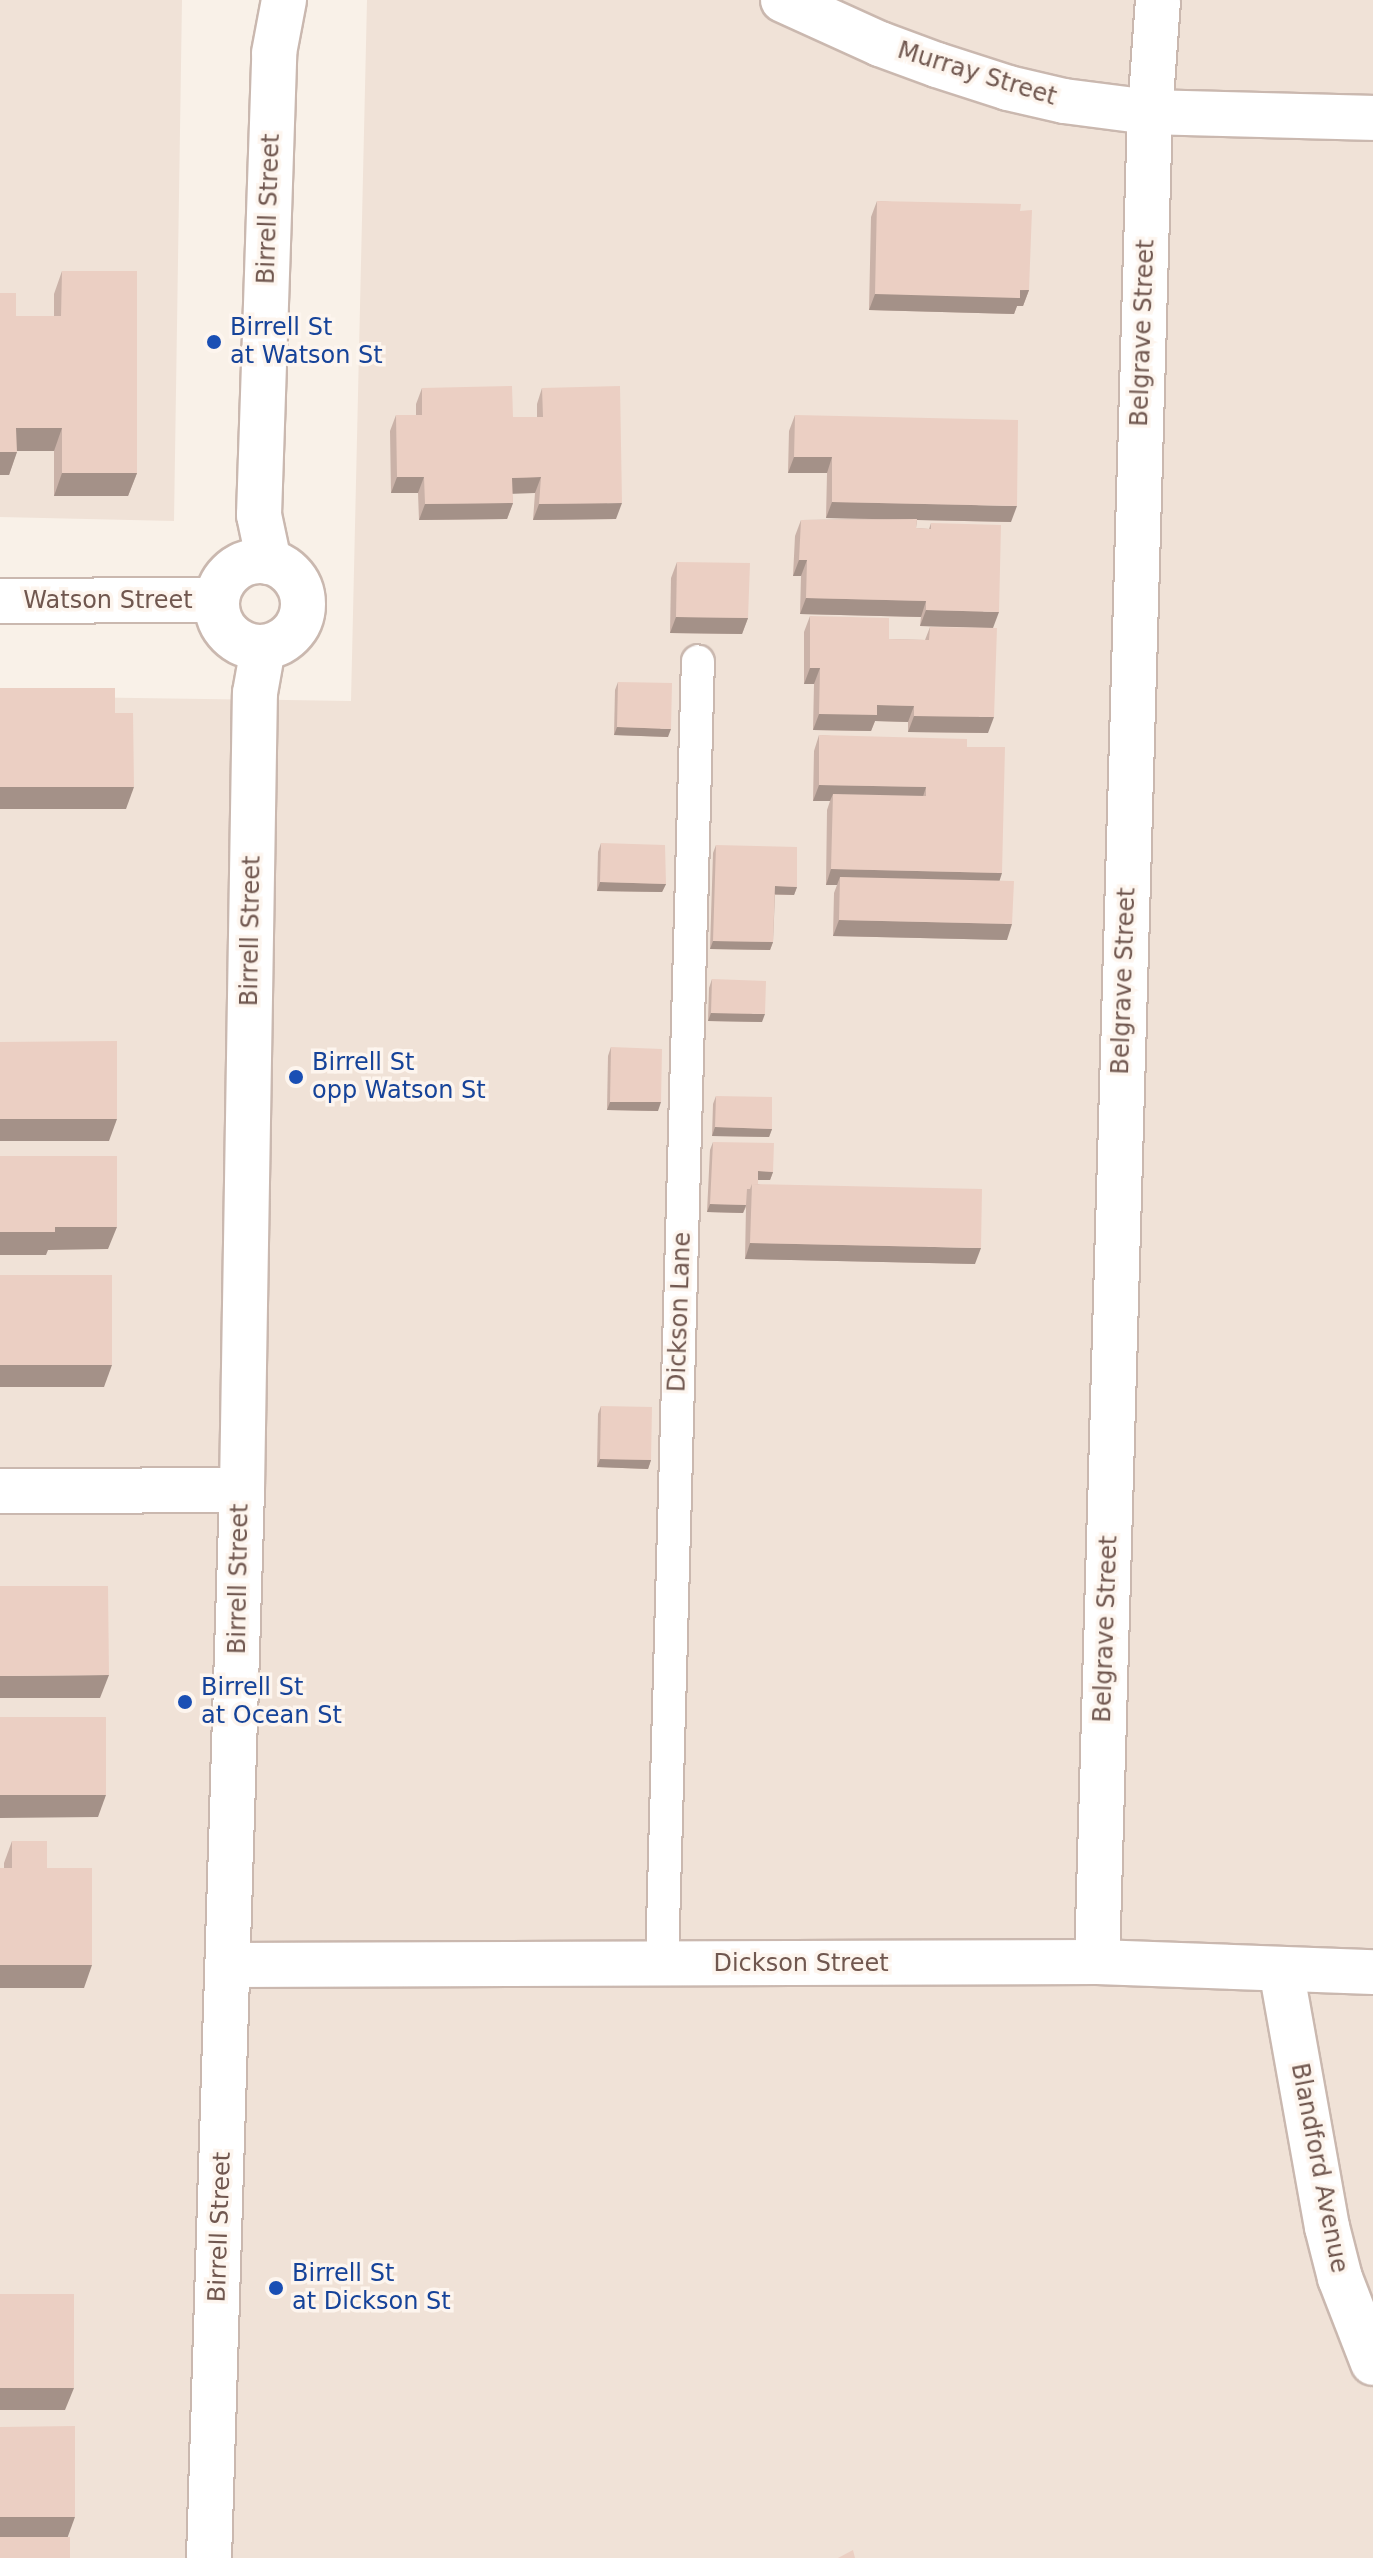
<!DOCTYPE html>
<style>
body{margin:0}
#map{position:relative;width:1373px;height:2558px;overflow:hidden;background:#f9f1e8;font-family:"DejaVu Sans",sans-serif}
div>[style]{position:absolute}
.residential>*{inset:0;background:#f0e2d7}
.roads{filter:drop-shadow(2px 0 #cab8af) drop-shadow(-2px 0 #cab8af) drop-shadow(0 2px #cab8af) drop-shadow(0 -2px #cab8af)}
.lane>*{height:32px;margin:-16px;padding:0 16px;transform-origin:16px;border-radius:16px;background:#fff}
.street>*{height:44px;margin:-22px;padding:0 22px;transform-origin:22px;border-radius:22px;background:#fff}
.secondary>*{height:44px;margin:-22px;padding:0 22px;transform-origin:22px;border-radius:22px;background:#fff}
.secondary>.ring{margin:-22px;padding:0;box-sizing:content-box;background:none;border:44px solid #fff;border-radius:50%}
.wall>*{inset:0;background:#cab2a8}
.shaded-wall>*{inset:0;background:#a49188}
.building>*{inset:0;background:#ebcfc3}
.dots>*{width:22px;height:22px;translate:-50% -50%;box-sizing:border-box;border:4px solid #fdf5ee;border-radius:50%}
span{translate:-50% -50%;white-space:nowrap;text-align:center;line-height:1.15;-webkit-text-stroke:7px #fdf5ee;paint-order:stroke}
.street-label{font-size:24px;color:#70574f}
.transit-label{font-size:24px;color:#164399}
.left{translate:0 -50%;text-align:left}
</style>
<div id="map">
<div class="residential">
<div style="clip-path:polygon(0 0,182px 0,174px 521px,0 517px)"></div>
<div style="clip-path:polygon(367px 0,1373px 0,1373px 2558px,0 2558px,0 696px,351px 701px)"></div>
</div>
<div class="roads">
<div class="lane">
<div style="left:662px;top:1963px;width:1302px;rotate:-88.42deg"></div>
</div>
<div class="street">
<div style="left:0;top:1491px;width:242px;rotate:-0.2deg"></div>
<div style="left:1097px;top:1962px;width:1851px;rotate:-88.36deg"></div>
<div style="left:1150px;top:112px;width:112px;rotate:-85.9deg"></div>
<div style="left:230px;top:1965px;width:867px;rotate:-0.2deg"></div>
<div style="left:1097px;top:1962px;width:276px;rotate:2.1deg"></div>
<div style="left:1281px;top:1969px;width:262px;rotate:79.9deg"></div>
<div style="left:1327px;top:2227px;width:53px;rotate:75.7deg"></div>
<div style="left:1340px;top:2278px;width:91px;rotate:68.8deg"></div>
</div>
<div class="secondary">
<div style="left:783px;top:0;width:107px;rotate:24.4deg"></div>
<div style="left:880px;top:44px;width:61px;rotate:20.2deg"></div>
<div style="left:937px;top:65px;width:75px;rotate:17.9deg"></div>
<div style="left:1008px;top:88px;width:57px;rotate:13.1deg"></div>
<div style="left:1064px;top:101px;width:87px;rotate:7.3deg"></div>
<div style="left:1150px;top:112px;width:223px;rotate:1.5deg"></div>
<div class="ring" style="left:217px;top:561px;width:42px;height:42px"></div>
<div style="left:269px;top:562px;width:48px;rotate:-102deg"></div>
<div style="left:259px;top:515px;width:462px;rotate:-88.1deg"></div>
<div style="left:274px;top:53px;width:54px;rotate:-79.3deg"></div>
<div style="left:0;top:601px;width:216px;rotate:-0.3deg"></div>
<div style="left:209px;top:2558px;width:1069px;rotate:-88.23deg"></div>
<div style="left:242px;top:1490px;width:797px;rotate:-89.07deg"></div>
<div style="left:255px;top:693px;width:46px;rotate:-79.9deg"></div>
</div>
</div>
<div class="wall">
<div style="clip-path:polygon(877px 201px,1020px 211px,1029px 290px,1023px 306px,1017px 306px,1014px 314px,869px 310px,871px 217px)"></div>
<div style="clip-path:polygon(62px 271px,137px 473px,128px 496px,54px 496px,54px 451px,17px 451px,9px 475px,0 475px,0 293px,16px 316px,54px 316px,54px 294px)"></div>
<div style="clip-path:polygon(422px 388px,513px 417px,537px 417px,537px 404px,542px 388px,616px 519px,533px 520px,535px 493px,512px 493px,513px 503px,507px 519px,419px 520px,418px 493px,391px 493px,390px 431px,396px 415px,416px 415px,416px 404px)"></div>
<div style="clip-path:polygon(795px 415px,1011px 522px,917px 520px,916px 528px,929px 529px,931px 523px,993px 628px,920px 626px,921px 617px,800px 614px,801px 576px,793px 576px,795px 536px,801px 520px,890px 519px,826px 518px,827px 473px,788px 473px,789px 431px)"></div>
<div style="clip-path:polygon(677px 562px,748px 618px,742px 634px,670px 633px,671px 578px)"></div>
<div style="clip-path:polygon(810px 616px,889px 639px,925px 640px,930px 627px,988px 733px,908px 732px,908px 722px,875px 721px,871px 731px,813px 730px,814px 684px,804px 684px,804px 632px)"></div>
<div style="clip-path:polygon(618px 682px,668px 737px,614px 735px,615px 690px)"></div>
<div style="clip-path:polygon(819px 735px,967px 747px,999px 881px,1007px 940px,833px 936px,834px 893px,837px 885px,826px 885px,827px 810px,830px 801px,813px 801px,814px 751px)"></div>
<div style="clip-path:polygon(601px 843px,666px 884px,662px 892px,597px 891px,598px 852px)"></div>
<div style="clip-path:polygon(716px 845px,797px 887px,794px 895px,775px 895px,773px 942px,770px 950px,710px 949px,713px 853px)"></div>
<div style="clip-path:polygon(712px 979px,762px 1022px,708px 1021px,709px 988px)"></div>
<div style="clip-path:polygon(611px 1047px,658px 1111px,607px 1110px,608px 1056px)"></div>
<div style="clip-path:polygon(716px 1096px,772px 1129px,769px 1137px,712px 1136px,713px 1104px)"></div>
<div style="clip-path:polygon(713px 1142px,773px 1172px,770px 1180px,758px 1180px,758px 1184px,975px 1264px,745px 1259px,746px 1207px,743px 1213px,707px 1212px,710px 1150px)"></div>
<div style="clip-path:polygon(601px 1406px,651px 1460px,648px 1469px,597px 1467px,598px 1414px)"></div>
<div style="clip-path:polygon(12px 1841px,47px 1868px,84px 1988px,4px 1868px,4px 1863px)"></div>
</div>
<div class="shaded-wall">
<div style="clip-path:polygon(1029px 290px,1023px 306px,1017px 306px,1014px 314px,869px 310px,875px 294px)"></div>
<div style="clip-path:polygon(16px 428px,62px 428px,54px 451px,8px 451px)"></div>
<div style="clip-path:polygon(0 452px,17px 452px,9px 475px,0 475px)"></div>
<div style="clip-path:polygon(794px 457px,832px 457px,827px 473px,788px 473px)"></div>
<div style="clip-path:polygon(62px 473px,137px 473px,128px 496px,54px 496px)"></div>
<div style="clip-path:polygon(397px 477px,424px 477px,418px 493px,391px 493px)"></div>
<div style="clip-path:polygon(541px 477px,535px 493px,506px 494px,512px 478px)"></div>
<div style="clip-path:polygon(832px 502px,1017px 506px,1011px 522px,826px 518px)"></div>
<div style="clip-path:polygon(513px 503px,507px 519px,419px 520px,425px 504px)"></div>
<div style="clip-path:polygon(622px 503px,616px 519px,533px 520px,539px 504px)"></div>
<div style="clip-path:polygon(799px 560px,807px 560px,801px 576px,793px 576px)"></div>
<div style="clip-path:polygon(806px 598px,926px 601px,921px 617px,800px 614px)"></div>
<div style="clip-path:polygon(926px 610px,999px 612px,993px 628px,920px 626px)"></div>
<div style="clip-path:polygon(676px 617px,748px 618px,742px 634px,670px 633px)"></div>
<div style="clip-path:polygon(810px 668px,820px 668px,814px 684px,804px 684px)"></div>
<div style="clip-path:polygon(877px 705px,914px 706px,908px 722px,875px 721px,871px 731px,813px 730px,819px 714px)"></div>
<div style="clip-path:polygon(914px 716px,994px 717px,988px 733px,908px 732px)"></div>
<div style="clip-path:polygon(617px 727px,671px 729px,668px 737px,614px 735px)"></div>
<div style="clip-path:polygon(819px 785px,926px 787px,921px 803px,833px 794px,830px 801px,813px 801px)"></div>
<div style="clip-path:polygon(0 787px,134px 787px,126px 809px,0 809px)"></div>
<div style="clip-path:polygon(831px 869px,1002px 873px,997px 889px,840px 877px,837px 885px,826px 885px)"></div>
<div style="clip-path:polygon(600px 882px,666px 884px,662px 892px,597px 891px)"></div>
<div style="clip-path:polygon(775px 886px,797px 887px,794px 895px,772px 894px)"></div>
<div style="clip-path:polygon(839px 920px,1012px 924px,1007px 940px,833px 936px)"></div>
<div style="clip-path:polygon(713px 941px,773px 942px,770px 950px,710px 949px)"></div>
<div style="clip-path:polygon(711px 1013px,765px 1014px,762px 1022px,708px 1021px)"></div>
<div style="clip-path:polygon(610px 1102px,661px 1102px,658px 1111px,607px 1110px)"></div>
<div style="clip-path:polygon(0 1119px,117px 1119px,109px 1141px,0 1141px)"></div>
<div style="clip-path:polygon(715px 1127px,772px 1129px,769px 1137px,712px 1136px)"></div>
<div style="clip-path:polygon(758px 1171px,773px 1172px,770px 1180px,755px 1180px)"></div>
<div style="clip-path:polygon(710px 1204px,746px 1205px,743px 1213px,707px 1212px)"></div>
<div style="clip-path:polygon(55px 1227px,117px 1227px,108px 1249px,48px 1250px,46px 1255px,0 1255px,0 1232px)"></div>
<div style="clip-path:polygon(750px 1243px,981px 1248px,975px 1264px,745px 1259px)"></div>
<div style="clip-path:polygon(0 1365px,112px 1365px,104px 1387px,0 1387px)"></div>
<div style="clip-path:polygon(600px 1459px,651px 1460px,648px 1469px,597px 1467px)"></div>
<div style="clip-path:polygon(109px 1675px,100px 1698px,0 1698px,0 1676px)"></div>
<div style="clip-path:polygon(0 1795px,106px 1795px,98px 1817px,0 1818px)"></div>
<div style="clip-path:polygon(0 1965px,92px 1965px,84px 1988px,0 1988px)"></div>
<div style="clip-path:polygon(0 2388px,74px 2388px,65px 2410px,0 2410px)"></div>
<div style="clip-path:polygon(0 2517px,75px 2517px,67px 2539px,0 2539px)"></div>
</div>
<div class="building">
<div style="clip-path:polygon(877px 201px,1021px 204px,1020px 211px,1032px 210px,1029px 290px,1020px 290px,1020px 298px,875px 294px)"></div>
<div style="clip-path:polygon(62px 271px,137px 271px,137px 473px,62px 473px,62px 428px,16px 428px,17px 452px,0 452px,0 293px,16px 293px,16px 316px,61px 316px)"></div>
<div style="clip-path:polygon(512px 386px,513px 417px,543px 417px,542px 388px,620px 386px,622px 503px,539px 504px,541px 477px,512px 478px,513px 503px,425px 504px,424px 477px,397px 477px,396px 415px,422px 415px,422px 388px)"></div>
<div style="clip-path:polygon(795px 415px,1018px 420px,1017px 506px,832px 502px,832px 457px,794px 457px)"></div>
<div style="clip-path:polygon(917px 519px,916px 528px,931px 529px,931px 523px,1001px 525px,999px 612px,926px 610px,926px 601px,806px 598px,807px 560px,799px 560px,801px 520px)"></div>
<div style="clip-path:polygon(677px 562px,750px 563px,748px 618px,676px 617px)"></div>
<div style="clip-path:polygon(810px 616px,889px 618px,889px 639px,929px 640px,930px 627px,997px 628px,994px 717px,914px 716px,914px 706px,877px 705px,877px 715px,819px 714px,820px 668px,810px 668px)"></div>
<div style="clip-path:polygon(618px 682px,672px 683px,671px 729px,617px 727px)"></div>
<div style="clip-path:polygon(0 688px,115px 688px,115px 713px,133px 713px,134px 787px,0 787px)"></div>
<div style="clip-path:polygon(819px 735px,967px 739px,967px 747px,1005px 747px,1002px 873px,831px 869px,833px 794px,926px 796px,926px 787px,819px 785px)"></div>
<div style="clip-path:polygon(601px 843px,665px 845px,666px 884px,600px 882px)"></div>
<div style="clip-path:polygon(716px 845px,797px 847px,797px 887px,775px 886px,773px 942px,713px 941px)"></div>
<div style="clip-path:polygon(840px 877px,1014px 881px,1012px 924px,839px 920px)"></div>
<div style="clip-path:polygon(712px 979px,766px 981px,765px 1014px,711px 1013px)"></div>
<div style="clip-path:polygon(117px 1041px,117px 1119px,0 1119px,0 1042px)"></div>
<div style="clip-path:polygon(611px 1047px,662px 1049px,661px 1102px,610px 1102px)"></div>
<div style="clip-path:polygon(716px 1096px,772px 1097px,772px 1129px,715px 1127px)"></div>
<div style="clip-path:polygon(713px 1142px,774px 1143px,773px 1172px,758px 1171px,758px 1184px,752px 1184px,750px 1189px,747px 1189px,746px 1205px,710px 1204px)"></div>
<div style="clip-path:polygon(0 1156px,117px 1156px,117px 1227px,55px 1227px,55px 1232px,0 1232px)"></div>
<div style="clip-path:polygon(752px 1184px,982px 1189px,981px 1248px,750px 1243px)"></div>
<div style="clip-path:polygon(0 1275px,112px 1275px,112px 1365px,0 1365px)"></div>
<div style="clip-path:polygon(601px 1406px,652px 1407px,651px 1460px,600px 1459px)"></div>
<div style="clip-path:polygon(0 1586px,108px 1586px,109px 1675px,0 1676px)"></div>
<div style="clip-path:polygon(0 1717px,106px 1717px,106px 1795px,0 1795px)"></div>
<div style="clip-path:polygon(12px 1841px,47px 1841px,47px 1868px,92px 1868px,92px 1965px,0 1965px,0 1868px,12px 1868px)"></div>
<div style="clip-path:polygon(0 2294px,74px 2294px,74px 2388px,0 2388px)"></div>
<div style="clip-path:polygon(75px 2426px,75px 2517px,0 2517px,0 2427px)"></div>
<div style="clip-path:polygon(0 2537px,70px 2537px,70px 2558px,0 2558px)"></div>
<div style="clip-path:polygon(853px 2550px,855px 2558px,838px 2558px)"></div>
</div>
<div class="dots">
<div style="left:214px;top:342px;background:#1a4fb4"></div>
<div style="left:296px;top:1077px;background:#1a4fb4"></div>
<div style="left:185px;top:1702px;background:#1a4fb4"></div>
<div style="left:276px;top:2288px;background:#1a4fb4"></div>
</div>
<div class="street-label">
<span style="left:977px;top:74px;rotate:17deg">Murray Street</span>
<span style="left:269px;top:209px;rotate:-88deg">Birrell Street</span>
<span style="left:1143px;top:333px;rotate:-88deg">Belgrave Street</span>
<span style="left:108px;top:601px">Watson Street</span>
<span style="left:251px;top:931px;rotate:-89deg">Birrell Street</span>
<span style="left:1124px;top:981px;rotate:-88deg">Belgrave Street</span>
<span style="left:680px;top:1312px;rotate:-88deg">Dickson Lane</span>
<span style="left:239px;top:1579px;rotate:-89deg">Birrell Street</span>
<span style="left:1106px;top:1629px;rotate:-88deg">Belgrave Street</span>
<span style="left:801px;top:1964px">Dickson Street</span>
<span style="left:1319px;top:2168px;rotate:79deg">Blandford Avenue</span>
<span style="left:220px;top:2227px;rotate:-88deg">Birrell Street</span>
</div>
<div class="transit-label">
<span class="left" style="left:230px;top:342px">Birrell St<br>at Watson St</span>
<span class="left" style="left:312px;top:1077px">Birrell St<br>opp Watson St</span>
<span class="left" style="left:201px;top:1702px">Birrell St<br>at Ocean St</span>
<span class="left" style="left:292px;top:2288px">Birrell St<br>at Dickson St</span>
</div>
</div>
